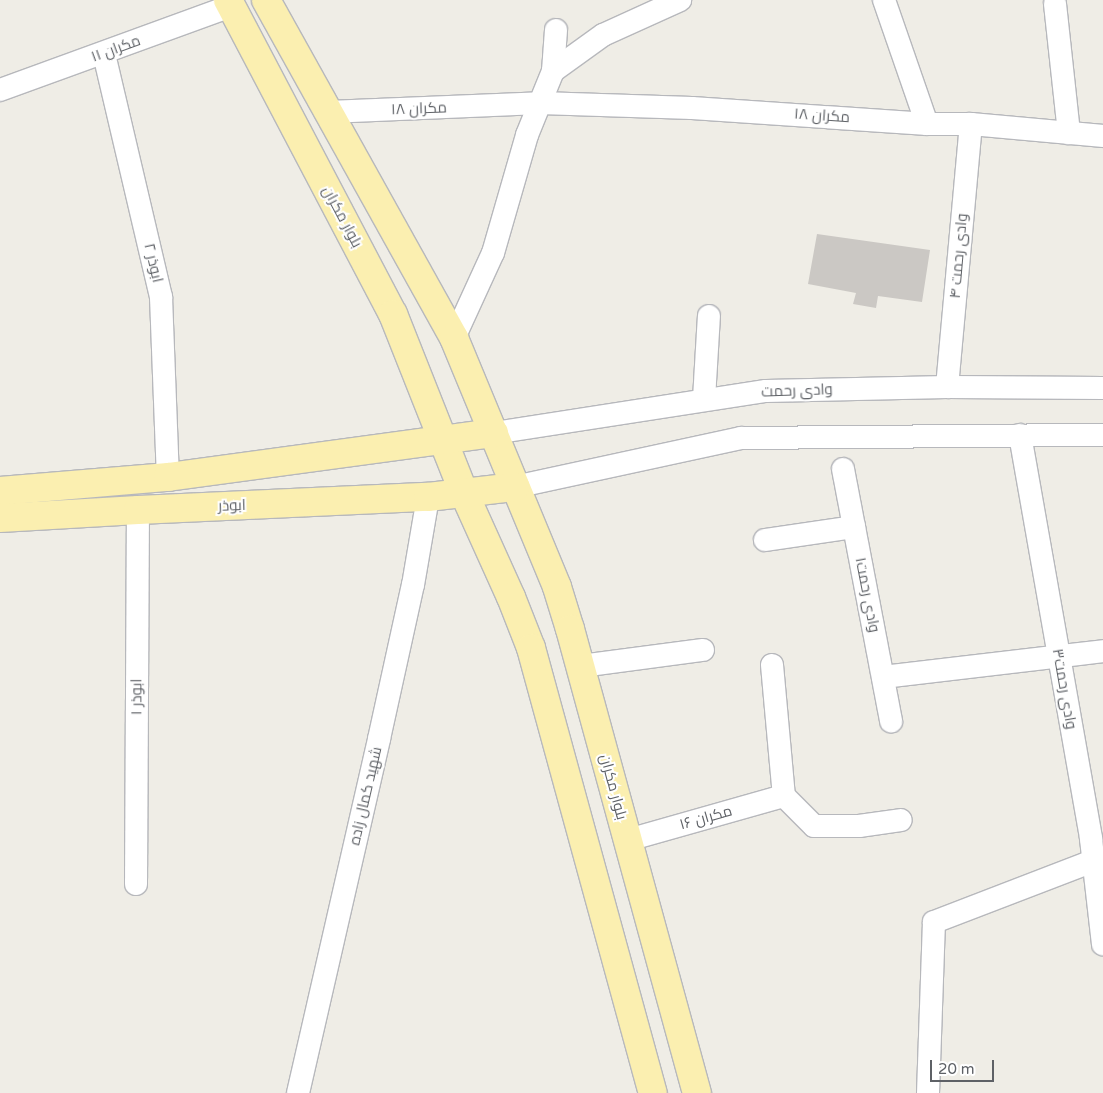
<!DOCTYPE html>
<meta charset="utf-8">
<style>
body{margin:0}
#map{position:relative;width:1103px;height:1093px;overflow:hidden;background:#efede6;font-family:"Varela Round",Cairo,sans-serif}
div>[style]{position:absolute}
.building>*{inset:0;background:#cbc8c4}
.roads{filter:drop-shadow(1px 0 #b7b8bc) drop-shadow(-1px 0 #b7b8bc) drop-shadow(0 1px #b7b8bc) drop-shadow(0 -1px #b7b8bc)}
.minor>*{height:22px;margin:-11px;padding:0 11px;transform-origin:11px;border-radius:11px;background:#fff}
.major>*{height:28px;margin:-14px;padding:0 14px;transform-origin:14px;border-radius:14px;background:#fbefb0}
span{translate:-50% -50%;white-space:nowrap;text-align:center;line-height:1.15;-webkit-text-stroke:4px #fff;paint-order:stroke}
.street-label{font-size:15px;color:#5e6166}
.scale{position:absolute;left:930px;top:1060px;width:64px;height:22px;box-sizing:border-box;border:2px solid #5e6166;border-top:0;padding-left:6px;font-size:15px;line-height:18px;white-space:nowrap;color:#5e6166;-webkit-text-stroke:4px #fff;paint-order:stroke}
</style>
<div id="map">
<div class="building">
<div style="clip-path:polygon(817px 234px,930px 250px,922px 302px,878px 296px,876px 308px,853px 304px,856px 293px,808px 284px)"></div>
</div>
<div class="roads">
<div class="minor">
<div style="left:884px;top:0;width:131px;rotate:70.9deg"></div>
<div style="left:1055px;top:4px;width:130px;rotate:83.8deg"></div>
<div style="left:104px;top:54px;width:250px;rotate:76.8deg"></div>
<div style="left:161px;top:297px;width:180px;rotate:87.8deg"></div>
<div style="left:553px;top:71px;width:41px;rotate:-85.8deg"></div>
<div style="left:0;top:90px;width:246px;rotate:-20deg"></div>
<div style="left:328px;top:112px;width:212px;rotate:-2.4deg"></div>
<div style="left:540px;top:103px;width:152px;rotate:1.9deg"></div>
<div style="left:692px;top:108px;width:236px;rotate:3.9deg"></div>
<div style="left:927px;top:124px;width:44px"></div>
<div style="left:971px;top:124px;width:133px;rotate:5.2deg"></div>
<div style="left:454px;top:338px;width:94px;rotate:-65.4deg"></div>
<div style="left:493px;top:253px;width:123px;rotate:-73.9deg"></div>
<div style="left:527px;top:135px;width:69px;rotate:-67.9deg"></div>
<div style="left:553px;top:71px;width:62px;rotate:-35.8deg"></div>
<div style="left:603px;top:35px;width:85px;rotate:-24.4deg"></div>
<div style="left:947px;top:387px;width:264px;rotate:-84.8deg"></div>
<div style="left:704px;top:399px;width:83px;rotate:-86.6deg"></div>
<div style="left:494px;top:433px;width:275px;rotate:-8.8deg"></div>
<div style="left:766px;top:391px;width:181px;rotate:-1.3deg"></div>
<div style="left:947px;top:387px;width:156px;rotate:0.4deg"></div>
<div style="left:1020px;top:435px;width:410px;rotate:80deg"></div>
<div style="left:1091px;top:839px;width:106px;rotate:83.5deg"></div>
<div style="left:843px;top:469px;width:257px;rotate:79.2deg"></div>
<div style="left:515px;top:487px;width:231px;rotate:-12.2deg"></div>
<div style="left:741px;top:438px;width:362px;rotate:-0.5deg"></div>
<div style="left:765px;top:540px;width:90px;rotate:-8.3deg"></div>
<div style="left:772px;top:665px;width:132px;rotate:84.8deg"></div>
<div style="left:784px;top:796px;width:42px;rotate:45deg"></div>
<div style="left:814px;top:826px;width:45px"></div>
<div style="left:859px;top:826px;width:42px;rotate:-8.1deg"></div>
<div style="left:581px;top:666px;width:123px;rotate:-7.5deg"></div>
<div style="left:883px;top:677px;width:222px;rotate:-6.7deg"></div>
<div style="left:628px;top:840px;width:162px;rotate:-15.8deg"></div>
<div style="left:136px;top:884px;width:374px;rotate:-89.7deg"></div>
<div style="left:298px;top:1093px;width:363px;rotate:-77.1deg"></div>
<div style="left:379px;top:739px;width:158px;rotate:-77.6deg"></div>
<div style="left:413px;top:585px;width:89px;rotate:-80.3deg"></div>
<div style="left:928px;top:1093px;width:171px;rotate:-88deg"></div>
<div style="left:934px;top:922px;width:170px;rotate:-21deg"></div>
</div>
<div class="major">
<div style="left:228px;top:0;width:355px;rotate:62.3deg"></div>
<div style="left:393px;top:314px;width:193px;rotate:68.4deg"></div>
<div style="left:464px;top:493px;width:114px;rotate:65.7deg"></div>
<div style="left:511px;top:597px;width:55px;rotate:68.6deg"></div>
<div style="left:531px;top:648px;width:461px;rotate:74.7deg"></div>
<div style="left:266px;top:0;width:387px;rotate:60.9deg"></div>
<div style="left:454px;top:338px;width:269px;rotate:67.5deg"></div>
<div style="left:557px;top:587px;width:44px;rotate:72.8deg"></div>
<div style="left:570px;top:629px;width:481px;rotate:74.7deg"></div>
<div style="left:0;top:491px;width:169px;rotate:-4.8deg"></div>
<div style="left:168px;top:477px;width:329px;rotate:-7.7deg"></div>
<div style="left:0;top:518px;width:138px;rotate:-3.3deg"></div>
<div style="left:138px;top:510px;width:290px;rotate:-2.6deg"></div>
<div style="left:428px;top:497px;width:88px;rotate:-6.6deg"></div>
</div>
</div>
<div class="street-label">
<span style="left:116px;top:49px;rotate:-20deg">مکران ۱۱</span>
<span style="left:419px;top:109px;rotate:-2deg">مکران ۱۸</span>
<span style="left:822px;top:116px;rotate:4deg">مکران ۱۸</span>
<span style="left:342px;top:217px;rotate:62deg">بلوار مکران</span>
<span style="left:959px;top:256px;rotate:-85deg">وادی رحمت ۴</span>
<span style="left:153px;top:263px;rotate:77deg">ابوذر ۲</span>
<span style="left:797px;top:391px;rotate:-2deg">وادی رحمت</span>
<span style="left:232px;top:506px;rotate:-2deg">ابوذر</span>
<span style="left:867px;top:595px;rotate:79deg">وادی رحمت۱</span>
<span style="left:1064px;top:689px;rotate:80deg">وادی رحمت۳</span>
<span style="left:137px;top:697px;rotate:-90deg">ابوذر ۱</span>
<span style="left:613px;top:787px;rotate:75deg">بلوار مکران</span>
<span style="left:366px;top:796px;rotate:-77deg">شهید کمال زاده</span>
<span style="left:706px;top:818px;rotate:-16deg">مکران ۱۶</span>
</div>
<div class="scale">20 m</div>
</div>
